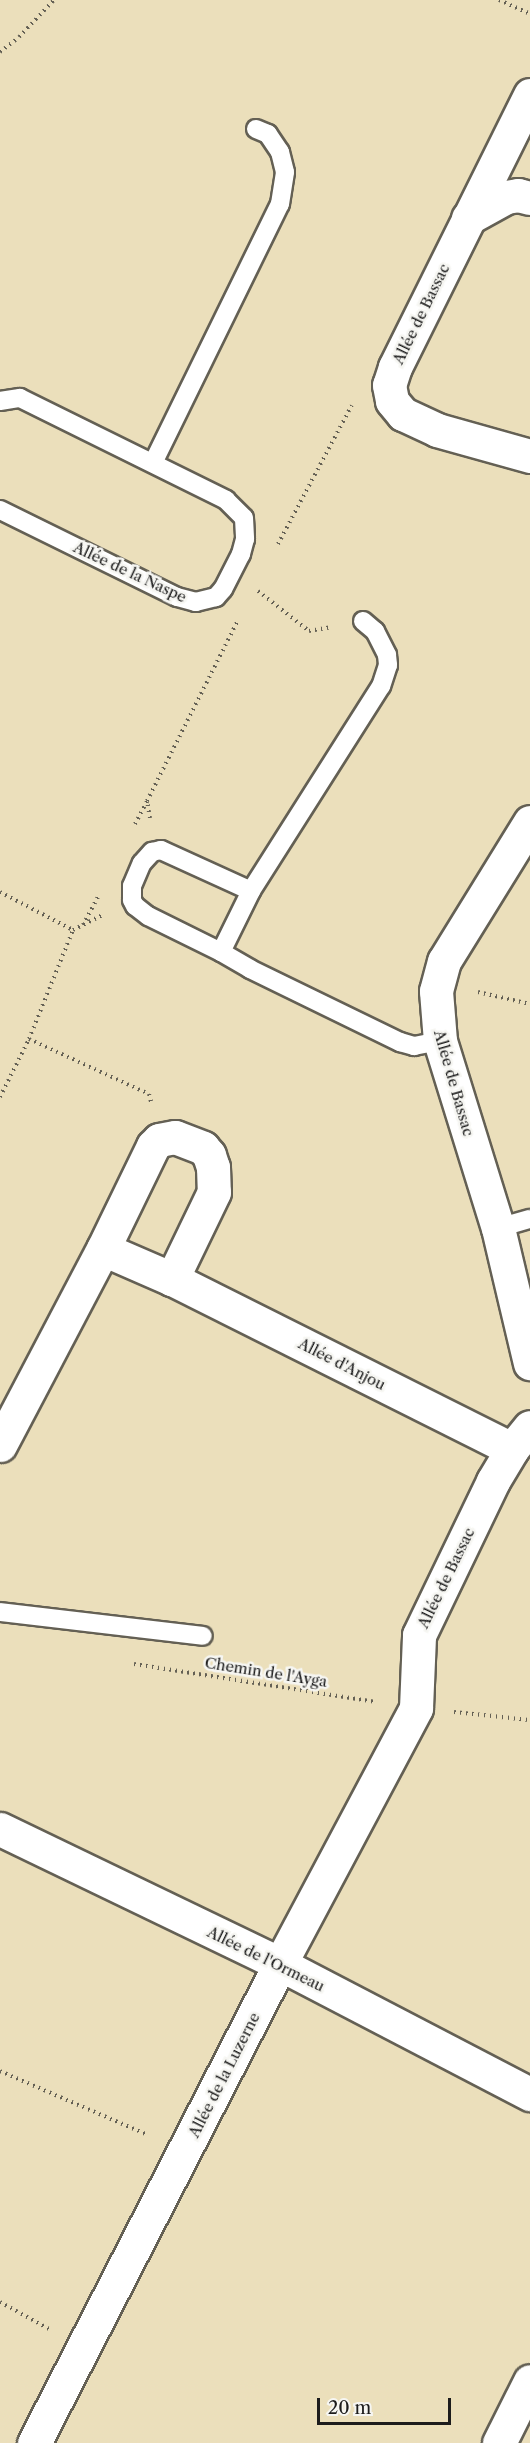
<!DOCTYPE html>
<meta charset="utf-8">
<style>
body{margin:0}
#map{position:relative;width:530px;height:2443px;overflow:hidden;background:#ebdfbb;font-family:"Libre Caslon Text",serif}
div>[style]{position:absolute}
.path>*{height:4px;margin-top:-2px;transform-origin:0;background:repeating-linear-gradient(90deg,#646054 0 1.5px,transparent 0 6px)}
.roads{filter:drop-shadow(2px 0 #646054) drop-shadow(-2px 0 #646054) drop-shadow(0 2px #646054) drop-shadow(0 -2px #646054)}
.lane>*{height:18px;margin:-9px;padding:0 9px;transform-origin:9px;border-radius:9px;background:#fff}
.street>*{height:33px;margin:-16.5px;padding:0 16.5px;transform-origin:16.5px;border-radius:16.5px;background:#fff}
span{translate:-50% -50%;white-space:nowrap;text-align:center;line-height:1.15;-webkit-text-stroke:5px #f6f6f2;paint-order:stroke}
.street-label{font-size:15px;color:#1c1c1c}
.scale{position:absolute;left:317px;top:2398px;width:134px;height:27px;box-sizing:border-box;border:3px solid #1c1c1c;border-top:0;padding-left:8px;font-size:18px;line-height:21px;white-space:nowrap;color:#1c1c1c;-webkit-text-stroke:4px #f6f6f2;paint-order:stroke}
</style>
<div id="map">
<div class="path">
<div style="left:499px;top:0;width:34px;rotate:24deg"></div>
<div style="left:0;top:52px;width:24px;rotate:-38deg"></div>
<div style="left:19px;top:37px;width:51px;rotate:-46.6deg"></div>
<div style="left:278px;top:544px;width:157px;rotate:-62deg"></div>
<div style="left:258px;top:591px;width:65px;rotate:38.1deg"></div>
<div style="left:309px;top:631px;width:23px;rotate:-10deg"></div>
<div style="left:150px;top:818px;width:17px;rotate:-100deg"></div>
<div style="left:147px;top:801px;width:200px;rotate:-63.3deg"></div>
<div style="left:135px;top:824px;width:26px;rotate:-62deg"></div>
<div style="left:0;top:892px;width:82px;rotate:27.5deg"></div>
<div style="left:83px;top:925px;width:34px;rotate:-62deg"></div>
<div style="left:478px;top:992px;width:53px;rotate:13deg"></div>
<div style="left:29px;top:1039px;width:132px;rotate:24.6deg"></div>
<div style="left:149px;top:1094px;width:8px;rotate:76deg"></div>
<div style="left:0;top:1097px;width:65px;rotate:-63.4deg"></div>
<div style="left:29px;top:1039px;width:118px;rotate:-68deg"></div>
<div style="left:73px;top:930px;width:35px;rotate:-27deg"></div>
<div style="left:134px;top:1664px;width:245px;rotate:8.9deg"></div>
<div style="left:454px;top:1712px;width:76px;rotate:6deg"></div>
<div style="left:0;top:2071px;width:161px;rotate:23.4deg"></div>
<div style="left:0;top:2302px;width:56px;rotate:28.9deg"></div>
</div>
<div class="roads">
<div class="lane">
<div style="left:0;top:401px;width:20px;rotate:-9deg"></div>
<div style="left:20px;top:398px;width:230px;rotate:26.3deg"></div>
<div style="left:226px;top:500px;width:25px;rotate:45deg"></div>
<div style="left:244px;top:518px;width:21px;rotate:87deg"></div>
<div style="left:245px;top:539px;width:16px;rotate:105deg"></div>
<div style="left:241px;top:554px;width:39px;rotate:117deg"></div>
<div style="left:223px;top:589px;width:11px;rotate:131deg"></div>
<div style="left:216px;top:597px;width:21px;rotate:166deg"></div>
<div style="left:196px;top:602px;width:20px;rotate:-165deg"></div>
<div style="left:177px;top:597px;width:197px;rotate:-153.8deg"></div>
<div style="left:153px;top:463px;width:288px;rotate:-63.9deg"></div>
<div style="left:280px;top:204px;width:32px;rotate:-81deg"></div>
<div style="left:285px;top:172px;width:21px;rotate:-104deg"></div>
<div style="left:280px;top:152px;width:22px;rotate:-124deg"></div>
<div style="left:268px;top:134px;width:13px;rotate:-157deg"></div>
<div style="left:363px;top:621px;width:16px;rotate:40deg"></div>
<div style="left:375px;top:631px;width:27px;rotate:63deg"></div>
<div style="left:387px;top:655px;width:10px;rotate:84deg"></div>
<div style="left:388px;top:665px;width:22px;rotate:108deg"></div>
<div style="left:381px;top:686px;width:243px;rotate:122.4deg"></div>
<div style="left:251px;top:891px;width:68px;rotate:116.2deg"></div>
<div style="left:221px;top:952px;width:34px;rotate:30deg"></div>
<div style="left:250px;top:969px;width:167px;rotate:26deg"></div>
<div style="left:400px;top:1042px;width:15px;rotate:16deg"></div>
<div style="left:414px;top:1046px;width:26px;rotate:-11deg"></div>
<div style="left:221px;top:952px;width:81px;rotate:-153.7deg"></div>
<div style="left:148px;top:916px;width:16px;rotate:-142deg"></div>
<div style="left:135px;top:906px;width:7px;rotate:-117deg"></div>
<div style="left:132px;top:900px;width:14px;rotate:-90deg"></div>
<div style="left:132px;top:886px;width:25px;rotate:-67deg"></div>
<div style="left:142px;top:863px;width:15px;rotate:-48deg"></div>
<div style="left:152px;top:852px;width:9px;rotate:-13deg"></div>
<div style="left:161px;top:850px;width:99px;rotate:24.5deg"></div>
<div style="left:498px;top:1228px;width:33px;rotate:-16deg"></div>
<div style="left:0;top:1612px;width:204px;rotate:6.7deg"></div>
</div>
<div class="street">
<div style="left:530px;top:95px;width:304px;rotate:116.4deg"></div>
<div style="left:395px;top:367px;width:19px;rotate:108deg"></div>
<div style="left:389px;top:385px;width:16px;rotate:79deg"></div>
<div style="left:392px;top:401px;width:17px;rotate:50deg"></div>
<div style="left:403px;top:414px;width:38px;rotate:25deg"></div>
<div style="left:437px;top:430px;width:97px;rotate:15.6deg"></div>
<div style="left:468px;top:218px;width:43px;rotate:-28.9deg"></div>
<div style="left:506px;top:197px;width:12px;rotate:-9deg"></div>
<div style="left:518px;top:195px;width:12px;rotate:14deg"></div>
<div style="left:530px;top:822px;width:163px;rotate:121.7deg"></div>
<div style="left:444px;top:961px;width:31px;rotate:105deg"></div>
<div style="left:436px;top:991px;width:50px;rotate:85.4deg"></div>
<div style="left:440px;top:1041px;width:196px;rotate:72.8deg"></div>
<div style="left:498px;top:1228px;width:139px;rotate:76.7deg"></div>
<div style="left:172px;top:1279px;width:380px;rotate:26.6deg"></div>
<div style="left:0;top:1445px;width:221px;rotate:-62.3deg"></div>
<div style="left:103px;top:1249px;width:114px;rotate:-64.1deg"></div>
<div style="left:153px;top:1146px;width:8px;rotate:-45deg"></div>
<div style="left:159px;top:1140px;width:16px;rotate:-11deg"></div>
<div style="left:175px;top:1137px;width:30px;rotate:21deg"></div>
<div style="left:203px;top:1148px;width:9px;rotate:49deg"></div>
<div style="left:209px;top:1155px;width:13px;rotate:72deg"></div>
<div style="left:213px;top:1167px;width:25px;rotate:88deg"></div>
<div style="left:214px;top:1192px;width:97px;rotate:115.8deg"></div>
<div style="left:172px;top:1279px;width:75px;rotate:-156.5deg"></div>
<div style="left:0;top:1829px;width:311px;rotate:25.7deg"></div>
<div style="left:280px;top:1964px;width:282px;rotate:27.5deg"></div>
<div style="left:34px;top:2443px;width:538px;rotate:-62.82deg"></div>
<div style="left:280px;top:1964px;width:290px;rotate:-62deg"></div>
<div style="left:416px;top:1708px;width:73px;rotate:-87.6deg"></div>
<div style="left:419px;top:1635px;width:171px;rotate:-64.3deg"></div>
<div style="left:493px;top:1481px;width:37px;rotate:-59deg"></div>
<div style="left:512px;top:1449px;width:28px;rotate:-51deg"></div>
<div style="left:499px;top:2443px;width:69px;rotate:-63.4deg"></div>
</div>
</div>
<div class="street-label">
<span style="left:421px;top:314px;rotate:-64deg">Allée de Bassac</span>
<span style="left:130px;top:572px;rotate:25deg">Allée de la Naspe</span>
<span style="left:454px;top:1083px;rotate:74deg">Allée de Bassac</span>
<span style="left:342px;top:1364px;rotate:27deg">Allée d'Anjou</span>
<span style="left:446px;top:1578px;rotate:-64deg">Allée de Bassac</span>
<span style="left:266px;top:1672px;rotate:9deg">Chemin de l'Ayga</span>
<span style="left:266px;top:1959px;rotate:26deg">Allée de l'Ormeau</span>
<span style="left:224px;top:2075px;rotate:-63deg">Allée de la Luzerne</span>
</div>
<div class="scale">20 m</div>
</div>
